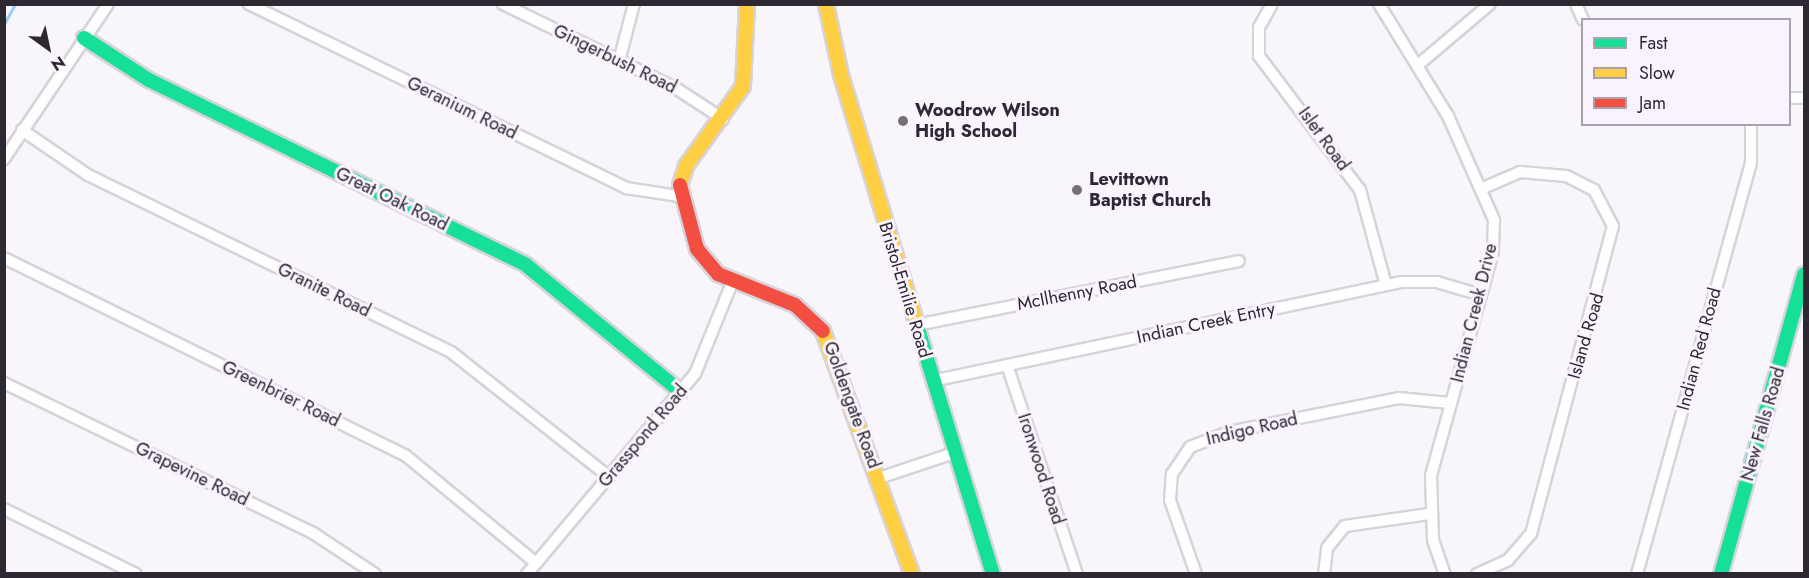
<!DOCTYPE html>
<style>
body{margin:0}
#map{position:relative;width:1809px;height:578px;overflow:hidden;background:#f9f6fb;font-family:Jost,sans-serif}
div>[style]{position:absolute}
.stream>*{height:3px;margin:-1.5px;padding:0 1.5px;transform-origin:1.5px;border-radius:1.5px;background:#96cef6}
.roads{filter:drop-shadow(2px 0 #d7d3da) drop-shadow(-2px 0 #d7d3da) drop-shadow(0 2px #d7d3da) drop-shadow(0 -2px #d7d3da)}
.street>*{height:10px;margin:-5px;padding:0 5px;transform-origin:5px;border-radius:5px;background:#fefefe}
.fast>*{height:14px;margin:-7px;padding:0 7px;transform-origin:7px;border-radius:7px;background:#16e098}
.slow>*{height:14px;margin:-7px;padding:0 7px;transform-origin:7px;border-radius:7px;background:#ffcf43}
.jam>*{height:14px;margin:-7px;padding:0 7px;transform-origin:7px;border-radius:7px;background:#f24e42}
.dots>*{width:16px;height:16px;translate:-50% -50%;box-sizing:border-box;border:3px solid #faf3fe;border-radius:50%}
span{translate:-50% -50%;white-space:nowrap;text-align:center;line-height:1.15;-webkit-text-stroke:6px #faf3fe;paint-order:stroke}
.street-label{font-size:18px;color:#2e2832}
.poi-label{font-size:18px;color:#2e2832;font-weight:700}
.left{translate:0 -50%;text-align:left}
.frame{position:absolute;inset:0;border:6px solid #2e2832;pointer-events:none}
.legend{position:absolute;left:1581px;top:18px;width:210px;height:108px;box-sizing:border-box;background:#faf3fe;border:2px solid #a8a2ac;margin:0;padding:8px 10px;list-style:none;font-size:18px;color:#2e2832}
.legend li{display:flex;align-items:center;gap:12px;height:30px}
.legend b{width:30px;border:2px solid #a8a2ac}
.north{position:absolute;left:18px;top:18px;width:60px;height:60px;-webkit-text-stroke:4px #faf3fe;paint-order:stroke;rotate:147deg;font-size:16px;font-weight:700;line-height:24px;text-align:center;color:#2e2832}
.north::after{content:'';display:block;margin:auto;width:21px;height:27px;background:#2e2832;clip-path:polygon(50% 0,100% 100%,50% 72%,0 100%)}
</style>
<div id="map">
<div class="stream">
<div style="left:4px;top:24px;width:23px;rotate:-61deg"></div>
</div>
<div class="roads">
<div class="street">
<div style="left:249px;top:4px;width:420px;rotate:26deg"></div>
<div style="left:626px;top:188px;width:54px;rotate:8.6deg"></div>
<div style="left:503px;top:4px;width:194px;rotate:26deg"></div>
<div style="left:677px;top:89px;width:55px;rotate:33.1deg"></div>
<div style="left:1272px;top:4px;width:26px;rotate:119deg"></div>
<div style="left:1259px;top:27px;width:29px;rotate:90deg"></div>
<div style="left:1259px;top:56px;width:168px;rotate:53deg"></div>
<div style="left:1360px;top:190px;width:98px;rotate:74.7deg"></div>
<div style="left:1379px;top:4px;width:132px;rotate:58.4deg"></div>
<div style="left:1448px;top:116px;width:114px;rotate:66.1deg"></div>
<div style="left:1494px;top:220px;width:32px;rotate:92deg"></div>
<div style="left:1493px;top:252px;width:231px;rotate:105.5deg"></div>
<div style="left:1431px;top:475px;width:65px;rotate:88.2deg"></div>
<div style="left:1433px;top:540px;width:36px;rotate:71deg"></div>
<div style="left:1576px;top:4px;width:17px;rotate:66deg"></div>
<div style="left:619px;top:61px;width:59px;rotate:-75.3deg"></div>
<div style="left:1418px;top:65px;width:94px;rotate:-40.3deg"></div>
<div style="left:1790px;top:98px;width:14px"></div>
<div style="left:22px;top:130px;width:80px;rotate:34.3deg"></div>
<div style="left:88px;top:175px;width:404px;rotate:26deg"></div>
<div style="left:451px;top:352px;width:201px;rotate:38.3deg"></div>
<div style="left:4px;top:159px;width:187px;rotate:-56.1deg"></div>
<div style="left:4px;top:258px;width:447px;rotate:26.2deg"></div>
<div style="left:405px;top:455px;width:170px;rotate:39.5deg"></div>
<div style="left:916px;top:325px;width:329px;rotate:-11.2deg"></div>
<div style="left:1007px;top:365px;width:220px;rotate:71.5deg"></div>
<div style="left:932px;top:381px;width:479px;rotate:-11.9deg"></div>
<div style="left:1401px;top:282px;width:36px"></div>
<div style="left:1437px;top:282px;width:46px;rotate:16.5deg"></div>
<div style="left:4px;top:383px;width:343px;rotate:25.9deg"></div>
<div style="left:313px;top:533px;width:74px;rotate:33.5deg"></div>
<div style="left:879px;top:478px;width:79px;rotate:-18.4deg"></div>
<div style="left:4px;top:509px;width:147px;rotate:26.2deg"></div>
<div style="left:527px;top:574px;width:261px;rotate:-50deg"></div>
<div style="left:695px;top:374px;width:98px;rotate:-67.9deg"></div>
<div style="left:1196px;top:574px;width:78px;rotate:-109.4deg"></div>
<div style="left:1170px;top:500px;width:26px;rotate:-86deg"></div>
<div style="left:1172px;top:474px;width:32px;rotate:-56deg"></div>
<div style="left:1190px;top:447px;width:42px;rotate:-21deg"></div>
<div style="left:1229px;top:432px;width:173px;rotate:-11.3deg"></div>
<div style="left:1399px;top:398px;width:51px;rotate:5.6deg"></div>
<div style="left:1324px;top:574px;width:26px;rotate:-83deg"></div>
<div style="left:1327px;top:548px;width:28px;rotate:-51deg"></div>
<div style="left:1345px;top:526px;width:85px;rotate:-8.1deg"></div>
<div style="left:1477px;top:574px;width:34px;rotate:-24deg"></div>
<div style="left:1508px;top:560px;width:35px;rotate:-49deg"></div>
<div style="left:1531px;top:534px;width:319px;rotate:-75.1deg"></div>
<div style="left:1613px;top:226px;width:41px;rotate:-117.8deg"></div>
<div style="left:1594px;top:190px;width:31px;rotate:-153deg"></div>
<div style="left:1566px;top:176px;width:46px;rotate:-175deg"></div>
<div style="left:1520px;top:172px;width:40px;rotate:156.6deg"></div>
<div style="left:1637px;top:574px;width:427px;rotate:-74.5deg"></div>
<div style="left:1751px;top:162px;width:38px;rotate:-90deg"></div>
</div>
<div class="fast">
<div style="left:84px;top:38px;width:77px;rotate:32.9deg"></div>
<div style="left:149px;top:80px;width:420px;rotate:26.1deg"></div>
<div style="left:526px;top:265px;width:199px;rotate:39.3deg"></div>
<div style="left:914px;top:316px;width:270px;rotate:73deg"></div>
<div style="left:1721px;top:574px;width:311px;rotate:-74.5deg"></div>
</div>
<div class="slow">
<div style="left:826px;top:4px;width:73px;rotate:78.1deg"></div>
<div style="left:841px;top:75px;width:252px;rotate:73.1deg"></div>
<div style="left:680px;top:185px;width:20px;rotate:-72deg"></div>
<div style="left:686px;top:166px;width:98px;rotate:-54.5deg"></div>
<div style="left:743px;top:86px;width:82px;rotate:-87.2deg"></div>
<div style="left:823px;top:331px;width:259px;rotate:69.9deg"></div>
</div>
<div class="jam">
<div style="left:680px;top:185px;width:66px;rotate:75.1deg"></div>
<div style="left:697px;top:249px;width:33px;rotate:50deg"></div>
<div style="left:718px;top:274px;width:83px;rotate:21.9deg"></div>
<div style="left:795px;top:305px;width:38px;rotate:43deg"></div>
</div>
</div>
<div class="dots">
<div style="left:903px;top:121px;background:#757078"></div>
<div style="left:1077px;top:190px;background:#757078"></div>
</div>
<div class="street-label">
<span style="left:615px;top:59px;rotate:26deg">Gingerbush Road</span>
<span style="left:462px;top:108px;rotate:26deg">Geranium Road</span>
<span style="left:1324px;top:139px;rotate:54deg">Islet Road</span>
<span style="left:392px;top:199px;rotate:26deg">Great Oak Road</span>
<span style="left:324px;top:290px;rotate:26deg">Granite Road</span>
<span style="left:905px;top:290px;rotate:73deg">Bristol-Emilie Road</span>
<span style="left:1077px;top:293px;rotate:-11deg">McIlhenny Road</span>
<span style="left:1474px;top:313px;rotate:-76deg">Indian Creek Drive</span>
<span style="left:1206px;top:323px;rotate:-12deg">Indian Creek Entry</span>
<span style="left:1586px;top:336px;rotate:-74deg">Island Road</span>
<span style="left:1699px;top:349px;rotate:-75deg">Indian Red Road</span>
<span style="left:281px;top:394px;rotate:26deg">Greenbrier Road</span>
<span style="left:852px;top:405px;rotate:70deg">Goldengate Road</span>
<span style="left:1763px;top:424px;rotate:-74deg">New Falls Road</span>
<span style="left:1252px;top:429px;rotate:-13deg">Indigo Road</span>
<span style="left:643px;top:436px;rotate:-50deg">Grasspond Road</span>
<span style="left:1041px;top:469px;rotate:72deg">Ironwood Road</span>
<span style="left:192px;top:474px;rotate:26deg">Grapevine Road</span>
</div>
<div class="poi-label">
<span class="left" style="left:915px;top:121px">Woodrow Wilson<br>High School</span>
<span class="left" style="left:1089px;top:190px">Levittown<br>Baptist Church</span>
</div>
<div class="frame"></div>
<ul class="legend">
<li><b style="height:8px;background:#16e098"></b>Fast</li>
<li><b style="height:8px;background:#ffcf43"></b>Slow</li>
<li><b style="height:8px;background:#f24e42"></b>Jam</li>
</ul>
<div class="north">N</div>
</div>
